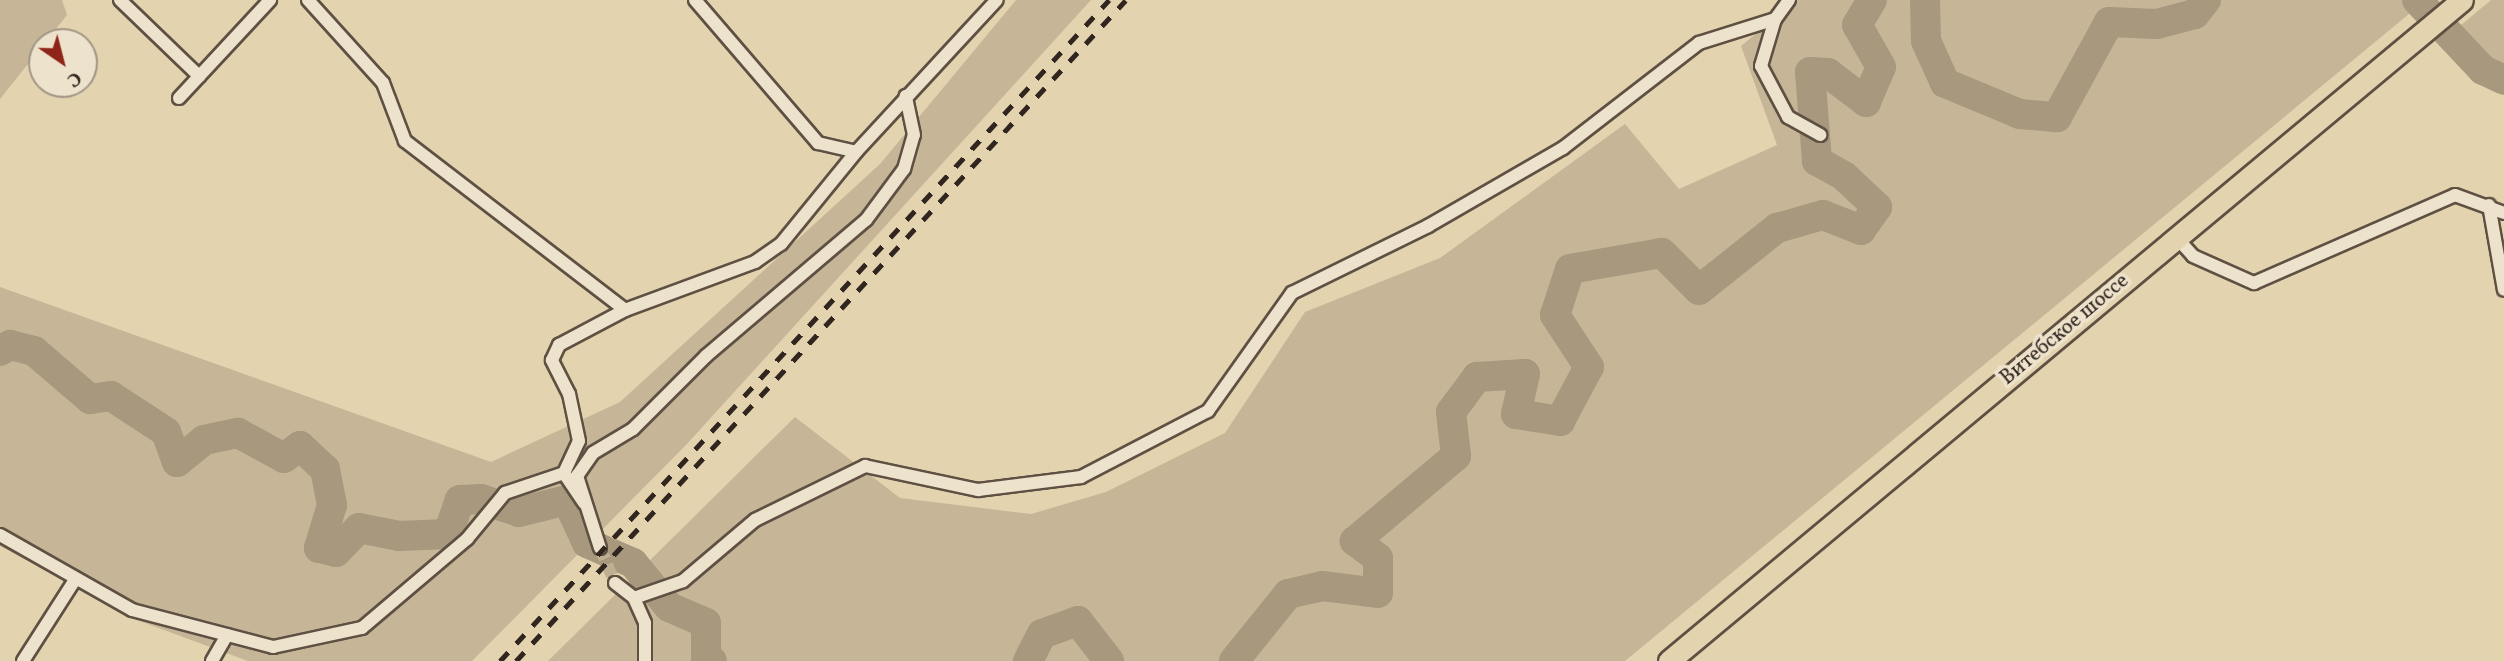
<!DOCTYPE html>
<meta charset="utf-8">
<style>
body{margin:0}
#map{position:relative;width:2504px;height:661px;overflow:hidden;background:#e4d3af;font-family:Vollkorn,serif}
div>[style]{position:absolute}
.green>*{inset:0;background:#c6b597}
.river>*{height:30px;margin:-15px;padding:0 15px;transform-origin:15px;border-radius:15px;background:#a7987e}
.minor-tunnel>*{height:12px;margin-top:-6px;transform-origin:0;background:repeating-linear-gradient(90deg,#c0b092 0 12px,transparent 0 18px)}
.roads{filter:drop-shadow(2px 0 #5e5043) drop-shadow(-2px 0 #5e5043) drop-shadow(0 2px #5e5043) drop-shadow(0 -2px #5e5043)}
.minor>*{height:12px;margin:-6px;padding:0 6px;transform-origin:6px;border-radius:6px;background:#ede2cb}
.primary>*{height:21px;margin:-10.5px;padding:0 10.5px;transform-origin:10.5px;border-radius:10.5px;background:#e4d3af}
.rail>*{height:5px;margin-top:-2.5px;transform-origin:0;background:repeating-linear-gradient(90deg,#31251f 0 12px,transparent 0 24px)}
span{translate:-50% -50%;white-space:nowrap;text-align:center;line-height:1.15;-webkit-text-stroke:7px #ede2cb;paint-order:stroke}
.street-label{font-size:21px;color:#31251f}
.north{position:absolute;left:28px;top:28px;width:70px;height:70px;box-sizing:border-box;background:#ede2cb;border:2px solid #a29686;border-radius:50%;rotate:145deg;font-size:19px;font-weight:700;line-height:28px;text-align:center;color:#31251f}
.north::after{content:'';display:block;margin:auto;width:24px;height:32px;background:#8f2418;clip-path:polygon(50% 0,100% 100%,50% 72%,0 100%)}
</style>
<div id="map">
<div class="green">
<div style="clip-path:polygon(0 0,62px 0,67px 15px,0 99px)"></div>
<div style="clip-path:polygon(1016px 0,1091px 0,686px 445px,472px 661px,248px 661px,137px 620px,0 546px,0 287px,491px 462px,620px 402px,880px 164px)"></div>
<div style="clip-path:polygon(1797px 0,2426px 0,1625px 661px,548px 661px,795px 417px,900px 498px,1031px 514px,1106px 492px,1225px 433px,1305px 312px,1440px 258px,1625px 124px,1679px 189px,1777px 145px,1741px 46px)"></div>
<div style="clip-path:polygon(2491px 0,2504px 0,2504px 74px,2454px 31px)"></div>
</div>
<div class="river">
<div style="left:1925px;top:0;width:41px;rotate:88.6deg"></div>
<div style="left:1926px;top:41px;width:46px;rotate:65.7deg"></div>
<div style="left:1945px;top:83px;width:81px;rotate:22.5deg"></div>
<div style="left:2020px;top:114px;width:37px;rotate:5deg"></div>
<div style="left:2057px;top:117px;width:108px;rotate:-61.3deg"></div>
<div style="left:2109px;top:22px;width:48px;rotate:2.4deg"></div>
<div style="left:2157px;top:24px;width:39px;rotate:-15deg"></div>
<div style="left:2195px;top:14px;width:18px;rotate:-52deg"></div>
<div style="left:2417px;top:0;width:96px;rotate:46.7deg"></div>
<div style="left:2483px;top:70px;width:23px;rotate:25deg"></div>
<div style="left:0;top:351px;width:12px;rotate:-31deg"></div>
<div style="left:10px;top:345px;width:25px;rotate:14deg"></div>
<div style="left:34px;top:351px;width:74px;rotate:40.6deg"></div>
<div style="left:90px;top:399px;width:21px;rotate:-8deg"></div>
<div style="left:111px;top:396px;width:66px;rotate:33.2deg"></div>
<div style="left:166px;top:432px;width:32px;rotate:70deg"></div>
<div style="left:177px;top:462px;width:35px;rotate:-39deg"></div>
<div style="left:204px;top:440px;width:35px;rotate:-12deg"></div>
<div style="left:238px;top:433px;width:52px;rotate:28.5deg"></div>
<div style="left:284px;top:458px;width:20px;rotate:-37deg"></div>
<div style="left:300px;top:446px;width:34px;rotate:43deg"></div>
<div style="left:325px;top:469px;width:37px;rotate:79deg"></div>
<div style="left:332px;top:505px;width:45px;rotate:106.8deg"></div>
<div style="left:319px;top:548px;width:17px;rotate:13deg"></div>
<div style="left:336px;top:552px;width:33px;rotate:-46deg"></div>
<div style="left:359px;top:528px;width:41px;rotate:11.3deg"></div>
<div style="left:399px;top:536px;width:49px;rotate:-2.3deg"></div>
<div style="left:448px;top:534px;width:36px;rotate:-71deg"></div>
<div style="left:460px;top:500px;width:21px;rotate:-3deg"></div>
<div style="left:481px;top:499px;width:40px;rotate:18.9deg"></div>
<div style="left:519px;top:512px;width:49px;rotate:-14deg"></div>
<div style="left:567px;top:500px;width:47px;rotate:65.1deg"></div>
<div style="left:587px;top:543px;width:50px;rotate:23.5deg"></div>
<div style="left:633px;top:563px;width:57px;rotate:50.7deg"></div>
<div style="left:669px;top:607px;width:40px;rotate:23.4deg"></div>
<div style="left:706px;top:623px;width:34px;rotate:90deg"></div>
<div style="left:706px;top:657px;width:7px;rotate:34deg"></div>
<div style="left:1028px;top:661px;width:30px;rotate:-63deg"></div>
<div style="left:1042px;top:634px;width:38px;rotate:-20deg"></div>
<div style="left:1078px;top:621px;width:51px;rotate:52.2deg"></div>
<div style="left:1234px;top:661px;width:86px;rotate:-51.1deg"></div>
<div style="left:1288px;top:594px;width:35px;rotate:-13deg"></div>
<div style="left:1322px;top:586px;width:56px;rotate:7.1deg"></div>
<div style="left:1378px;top:593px;width:35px;rotate:-90deg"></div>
<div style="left:1378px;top:558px;width:29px;rotate:-144deg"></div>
<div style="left:1355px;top:541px;width:132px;rotate:-40.1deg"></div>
<div style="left:1456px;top:456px;width:44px;rotate:-96.5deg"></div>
<div style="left:1451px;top:412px;width:44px;rotate:-53.4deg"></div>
<div style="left:1477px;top:377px;width:48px;rotate:-3.6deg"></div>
<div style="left:1525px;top:374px;width:41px;rotate:102.7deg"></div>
<div style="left:1516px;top:414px;width:45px;rotate:9deg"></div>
<div style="left:1560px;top:421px;width:61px;rotate:-61.8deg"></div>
<div style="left:1589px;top:367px;width:62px;rotate:-123.2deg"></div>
<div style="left:1555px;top:315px;width:48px;rotate:-71.9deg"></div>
<div style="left:1570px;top:269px;width:93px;rotate:-9.9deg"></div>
<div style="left:1662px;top:253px;width:52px;rotate:45deg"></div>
<div style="left:1699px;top:290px;width:100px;rotate:-38.5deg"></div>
<div style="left:1777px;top:228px;width:48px;rotate:-15.8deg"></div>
<div style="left:1823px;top:215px;width:41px;rotate:21.5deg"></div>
<div style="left:1861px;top:230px;width:28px;rotate:-55deg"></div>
<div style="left:1877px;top:207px;width:45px;rotate:-136.8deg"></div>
<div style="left:1844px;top:176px;width:31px;rotate:-151deg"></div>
<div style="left:1817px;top:161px;width:89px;rotate:-94.5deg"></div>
<div style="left:1810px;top:72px;width:18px;rotate:3deg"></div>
<div style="left:1828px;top:73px;width:48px;rotate:37.3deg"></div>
<div style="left:1866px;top:102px;width:38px;rotate:-67deg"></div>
<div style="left:1881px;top:67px;width:48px;rotate:-119.7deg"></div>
<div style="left:1857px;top:25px;width:29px;rotate:-59deg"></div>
</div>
<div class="minor-tunnel">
<div style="left:600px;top:548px;width:38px;rotate:67deg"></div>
</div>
<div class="roads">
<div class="minor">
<div style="left:120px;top:0;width:110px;rotate:43.9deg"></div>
<div style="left:308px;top:0;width:112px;rotate:47.9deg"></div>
<div style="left:383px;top:83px;width:62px;rotate:69.2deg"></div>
<div style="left:405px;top:141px;width:277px;rotate:37.5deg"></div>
<div style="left:625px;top:310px;width:139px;rotate:-20.3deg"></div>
<div style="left:755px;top:262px;width:32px;rotate:-35deg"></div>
<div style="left:781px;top:244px;width:119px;rotate:-50.8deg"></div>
<div style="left:856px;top:152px;width:207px;rotate:-47.2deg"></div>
<div style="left:695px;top:0;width:189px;rotate:49.3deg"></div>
<div style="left:818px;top:143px;width:39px;rotate:13deg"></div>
<div style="left:1789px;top:0;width:24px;rotate:126deg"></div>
<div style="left:1775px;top:19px;width:49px;rotate:106.6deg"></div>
<div style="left:1761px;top:66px;width:58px;rotate:62.1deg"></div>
<div style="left:1788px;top:117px;width:37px;rotate:29deg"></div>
<div style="left:179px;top:98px;width:134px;rotate:-47.1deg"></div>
<div style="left:2489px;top:205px;width:86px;rotate:80deg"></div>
<div style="left:2176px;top:237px;width:25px;rotate:48deg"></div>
<div style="left:2193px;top:256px;width:67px;rotate:23.9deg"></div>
<div style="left:2254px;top:283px;width:219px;rotate:-23.6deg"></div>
<div style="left:2455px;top:195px;width:52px;rotate:20.2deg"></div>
<div style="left:584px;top:503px;width:36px;rotate:-124deg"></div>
<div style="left:564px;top:473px;width:35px;rotate:-65deg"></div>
<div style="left:579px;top:441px;width:48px;rotate:-102deg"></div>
<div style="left:569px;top:394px;width:38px;rotate:-117deg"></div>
<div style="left:552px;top:360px;width:17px;rotate:-65deg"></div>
<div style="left:559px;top:345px;width:75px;rotate:-27.9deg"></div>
<div style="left:0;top:535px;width:152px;rotate:29.6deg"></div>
<div style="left:132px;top:610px;width:146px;rotate:14.7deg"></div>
<div style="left:273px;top:647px;width:91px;rotate:-12.1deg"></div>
<div style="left:362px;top:628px;width:138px;rotate:-40.3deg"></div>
<div style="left:467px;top:539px;width:60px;rotate:-50.4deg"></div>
<div style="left:505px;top:493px;width:62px;rotate:-18.7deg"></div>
<div style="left:600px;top:548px;width:76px;rotate:-107.7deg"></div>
<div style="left:577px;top:476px;width:28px;rotate:-55deg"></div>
<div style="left:593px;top:453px;width:47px;rotate:-31deg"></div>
<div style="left:633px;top:429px;width:103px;rotate:-45deg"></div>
<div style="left:706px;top:356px;width:210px;rotate:-40.4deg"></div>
<div style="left:866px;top:220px;width:64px;rotate:-53.3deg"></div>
<div style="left:904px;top:169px;width:35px;rotate:-74deg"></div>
<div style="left:914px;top:135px;width:40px;rotate:-102deg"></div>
<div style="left:615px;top:583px;width:24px;rotate:38deg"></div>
<div style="left:634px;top:598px;width:27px;rotate:66deg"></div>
<div style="left:645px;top:623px;width:38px;rotate:90deg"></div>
<div style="left:634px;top:598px;width:52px;rotate:-19.1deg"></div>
<div style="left:683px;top:581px;width:94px;rotate:-40.3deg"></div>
<div style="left:755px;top:520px;width:123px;rotate:-26.1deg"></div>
<div style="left:865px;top:466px;width:116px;rotate:12deg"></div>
<div style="left:978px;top:490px;width:104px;rotate:-7.2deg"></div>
<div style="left:1081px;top:477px;width:143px;rotate:-27.5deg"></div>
<div style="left:1208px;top:411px;width:145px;rotate:-54.6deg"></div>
<div style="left:1292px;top:293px;width:152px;rotate:-26.2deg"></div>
<div style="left:1428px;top:226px;width:156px;rotate:-30deg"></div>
<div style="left:1563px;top:148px;width:172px;rotate:-37.7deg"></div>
<div style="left:1699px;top:43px;width:80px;rotate:-17.5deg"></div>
<div style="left:23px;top:661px;width:98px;rotate:-57.4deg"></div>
<div style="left:212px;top:661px;width:30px;rotate:-60deg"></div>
</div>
<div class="primary">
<div style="left:1669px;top:661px;width:1032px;rotate:-39.81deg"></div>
</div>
</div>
<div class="rail">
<div style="left:500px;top:661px;width:899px;rotate:-47.34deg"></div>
<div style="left:516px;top:661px;width:899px;rotate:-47.3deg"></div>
</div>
<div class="street-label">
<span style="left:2065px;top:330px;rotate:-40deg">Витебское шоссе</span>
</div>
<div class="north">С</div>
</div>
